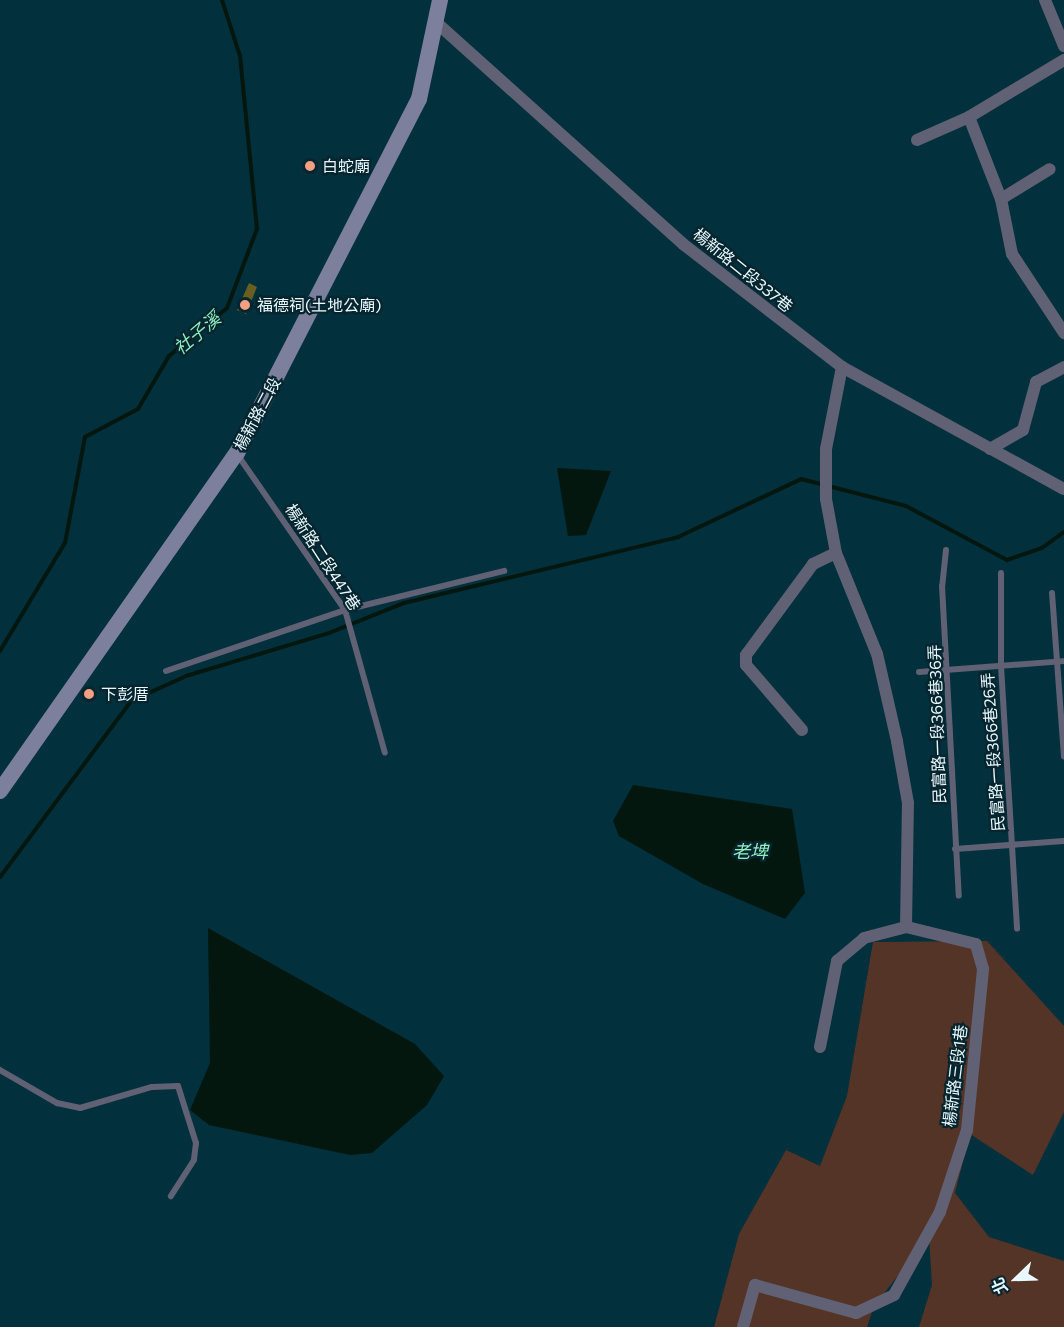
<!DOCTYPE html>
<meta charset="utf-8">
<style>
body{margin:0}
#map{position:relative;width:1064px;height:1327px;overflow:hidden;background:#02303d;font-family:Commissioner,"Noto Sans TC",sans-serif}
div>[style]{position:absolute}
.green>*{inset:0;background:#553428}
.water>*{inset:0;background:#04170e}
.stream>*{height:4px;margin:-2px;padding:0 2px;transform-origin:2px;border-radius:2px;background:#04170e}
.building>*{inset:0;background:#69601f}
.service>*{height:6px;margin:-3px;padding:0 3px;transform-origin:3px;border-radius:3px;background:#606174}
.minor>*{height:12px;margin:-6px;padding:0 6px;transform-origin:6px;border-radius:6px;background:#606174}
.secondary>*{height:16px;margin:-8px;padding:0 8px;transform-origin:8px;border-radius:8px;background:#7d809d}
.dots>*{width:16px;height:16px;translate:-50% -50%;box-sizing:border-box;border:3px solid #07252e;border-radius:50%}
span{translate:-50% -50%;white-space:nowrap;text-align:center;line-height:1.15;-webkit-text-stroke:4.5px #07252e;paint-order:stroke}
.poi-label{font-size:16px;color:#e8f8fe}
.left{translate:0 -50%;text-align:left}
.street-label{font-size:16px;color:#e8f8fe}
.water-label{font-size:18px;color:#8fefbf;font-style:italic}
.north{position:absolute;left:986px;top:1249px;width:60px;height:60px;-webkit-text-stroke:4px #07252e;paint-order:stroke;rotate:247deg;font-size:16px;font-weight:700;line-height:24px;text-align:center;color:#e8f8fe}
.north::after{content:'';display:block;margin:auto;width:21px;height:27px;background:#e8f8fe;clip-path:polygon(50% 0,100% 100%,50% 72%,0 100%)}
</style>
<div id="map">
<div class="green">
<div style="clip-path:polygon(987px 941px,1064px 1026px,1064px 1112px,1033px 1175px,970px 1134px,955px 1193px,989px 1237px,1064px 1261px,1064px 1327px,919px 1327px,932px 1285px,929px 1236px,874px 1306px,867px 1327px,714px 1327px,739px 1234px,786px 1150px,820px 1166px,847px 1096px,873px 942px)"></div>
</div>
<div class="water">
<div style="clip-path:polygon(557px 468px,611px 471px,586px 535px,568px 536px)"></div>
<div style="clip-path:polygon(633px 785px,792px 809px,805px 893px,785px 919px,703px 884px,619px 836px,613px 821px)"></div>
<div style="clip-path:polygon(208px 928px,415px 1044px,444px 1076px,427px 1105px,372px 1153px,350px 1155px,209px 1125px,190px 1110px,210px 1063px)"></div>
</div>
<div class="stream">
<div style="left:0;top:651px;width:126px;rotate:-59deg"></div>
<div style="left:65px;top:543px;width:108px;rotate:-79.3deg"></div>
<div style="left:85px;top:437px;width:60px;rotate:-27.8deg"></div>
<div style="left:138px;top:409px;width:61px;rotate:-59.7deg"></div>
<div style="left:169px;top:356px;width:75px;rotate:-39.6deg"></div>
<div style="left:227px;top:308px;width:85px;rotate:-69.2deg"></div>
<div style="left:257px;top:229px;width:174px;rotate:-95.6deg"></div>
<div style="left:240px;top:56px;width:59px;rotate:-107.8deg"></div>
<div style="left:0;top:877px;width:219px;rotate:-53.3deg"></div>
<div style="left:131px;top:701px;width:60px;rotate:-24.4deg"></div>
<div style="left:186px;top:676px;width:149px;rotate:-16.7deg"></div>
<div style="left:329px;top:633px;width:81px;rotate:-21.8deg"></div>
<div style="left:404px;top:603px;width:282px;rotate:-13.5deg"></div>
<div style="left:678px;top:537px;width:136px;rotate:-25.2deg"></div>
<div style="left:801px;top:479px;width:108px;rotate:14.4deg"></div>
<div style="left:906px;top:506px;width:115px;rotate:28.1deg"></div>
<div style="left:1007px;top:560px;width:37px;rotate:-19deg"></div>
<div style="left:1042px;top:548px;width:27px;rotate:-36deg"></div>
</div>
<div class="building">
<div style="clip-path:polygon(249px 283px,257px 287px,246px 314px,237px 310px)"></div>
</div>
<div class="service">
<div style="left:237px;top:454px;width:190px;rotate:55.3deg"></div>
<div style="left:345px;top:610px;width:148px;rotate:74.4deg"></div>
<div style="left:946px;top:550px;width:36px;rotate:96deg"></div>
<div style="left:942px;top:586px;width:310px;rotate:86.9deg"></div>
<div style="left:1001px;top:573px;width:93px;rotate:90deg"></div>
<div style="left:1001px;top:666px;width:263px;rotate:86.5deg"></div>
<div style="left:1052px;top:593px;width:164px;rotate:85.8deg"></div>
<div style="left:166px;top:671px;width:189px;rotate:-18.8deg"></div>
<div style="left:345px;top:610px;width:164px;rotate:-13.8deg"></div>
<div style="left:919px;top:672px;width:145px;rotate:-4.3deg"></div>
<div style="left:955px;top:849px;width:109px;rotate:-4.2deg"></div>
<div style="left:0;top:1070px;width:66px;rotate:30.1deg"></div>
<div style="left:57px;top:1103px;width:24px;rotate:12deg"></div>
<div style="left:80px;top:1108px;width:75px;rotate:-16.3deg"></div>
<div style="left:152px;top:1087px;width:26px;rotate:-2deg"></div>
<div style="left:178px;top:1086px;width:60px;rotate:72.5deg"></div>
<div style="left:196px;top:1143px;width:17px;rotate:97deg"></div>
<div style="left:194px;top:1160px;width:43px;rotate:122.6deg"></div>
</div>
<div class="minor">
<div style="left:1045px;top:0;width:50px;rotate:67.6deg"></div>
<div style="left:438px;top:24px;width:329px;rotate:41.9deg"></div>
<div style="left:683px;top:244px;width:201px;rotate:37.7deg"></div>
<div style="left:842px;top:367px;width:253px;rotate:28.8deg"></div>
<div style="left:969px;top:117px;width:88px;rotate:68.7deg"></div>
<div style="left:1001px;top:199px;width:56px;rotate:78.7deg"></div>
<div style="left:1012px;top:254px;width:95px;rotate:56.6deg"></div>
<div style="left:917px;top:140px;width:57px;rotate:-23.9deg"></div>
<div style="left:969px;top:117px;width:111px;rotate:-31deg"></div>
<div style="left:1001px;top:199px;width:57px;rotate:-31.5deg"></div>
<div style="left:990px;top:449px;width:38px;rotate:-30deg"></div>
<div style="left:1023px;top:430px;width:50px;rotate:-74.8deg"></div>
<div style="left:1036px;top:382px;width:32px;rotate:-28deg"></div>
<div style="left:802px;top:730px;width:86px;rotate:-130.7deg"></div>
<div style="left:746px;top:665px;width:10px;rotate:-90deg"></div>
<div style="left:746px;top:655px;width:113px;rotate:-53.6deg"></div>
<div style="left:813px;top:564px;width:25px;rotate:-26deg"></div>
<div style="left:820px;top:1047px;width:88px;rotate:-78.8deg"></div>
<div style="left:837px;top:961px;width:35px;rotate:-40deg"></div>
<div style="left:864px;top:938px;width:43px;rotate:-14.7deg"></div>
<div style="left:906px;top:927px;width:124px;rotate:-89.1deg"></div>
<div style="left:908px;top:803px;width:63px;rotate:-100.1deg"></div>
<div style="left:897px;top:741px;width:89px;rotate:-102.9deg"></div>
<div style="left:877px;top:654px;width:109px;rotate:-112.1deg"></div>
<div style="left:836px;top:553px;width:55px;rotate:-100.5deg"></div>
<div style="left:826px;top:499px;width:50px;rotate:-90deg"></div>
<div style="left:826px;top:449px;width:84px;rotate:-79deg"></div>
<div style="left:743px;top:1327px;width:44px;rotate:-74.1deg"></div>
<div style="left:755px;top:1285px;width:105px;rotate:15.5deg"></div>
<div style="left:856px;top:1313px;width:42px;rotate:-25.3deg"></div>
<div style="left:894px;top:1295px;width:95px;rotate:-61deg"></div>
<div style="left:940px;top:1212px;width:86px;rotate:-71.8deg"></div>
<div style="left:967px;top:1130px;width:162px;rotate:-84.3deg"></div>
<div style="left:983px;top:969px;width:26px;rotate:-106deg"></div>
<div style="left:976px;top:944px;width:72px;rotate:-166.3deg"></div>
</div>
<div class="secondary">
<div style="left:0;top:791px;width:413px;rotate:-55deg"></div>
<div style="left:237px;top:453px;width:398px;rotate:-62.8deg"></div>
<div style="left:419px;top:99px;width:101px;rotate:-78deg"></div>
</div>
<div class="dots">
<div style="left:310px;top:166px;background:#f2a081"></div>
<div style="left:245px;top:305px;background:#f2a081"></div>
<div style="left:89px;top:694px;background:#f2a081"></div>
</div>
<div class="poi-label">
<span class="left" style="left:322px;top:166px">白蛇廟</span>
<span class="left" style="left:257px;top:305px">福德祠(土地公廟)</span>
<span class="left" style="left:101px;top:694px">下彭厝</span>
</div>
<div class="street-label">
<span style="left:743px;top:270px;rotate:39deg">楊新路二段337巷</span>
<span style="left:257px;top:414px;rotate:-62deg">楊新路二段</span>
<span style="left:323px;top:557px;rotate:57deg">楊新路二段447巷</span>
<span style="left:937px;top:724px;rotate:-92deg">民富路一段366巷36弄</span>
<span style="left:993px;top:752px;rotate:-94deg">民富路一段366巷26弄</span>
<span style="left:955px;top:1076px;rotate:-83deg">楊新路三段1巷</span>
</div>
<div class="water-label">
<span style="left:197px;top:333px;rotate:-40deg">社子溪</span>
<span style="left:750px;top:851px">老埤</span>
</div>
<div class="north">北</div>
</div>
